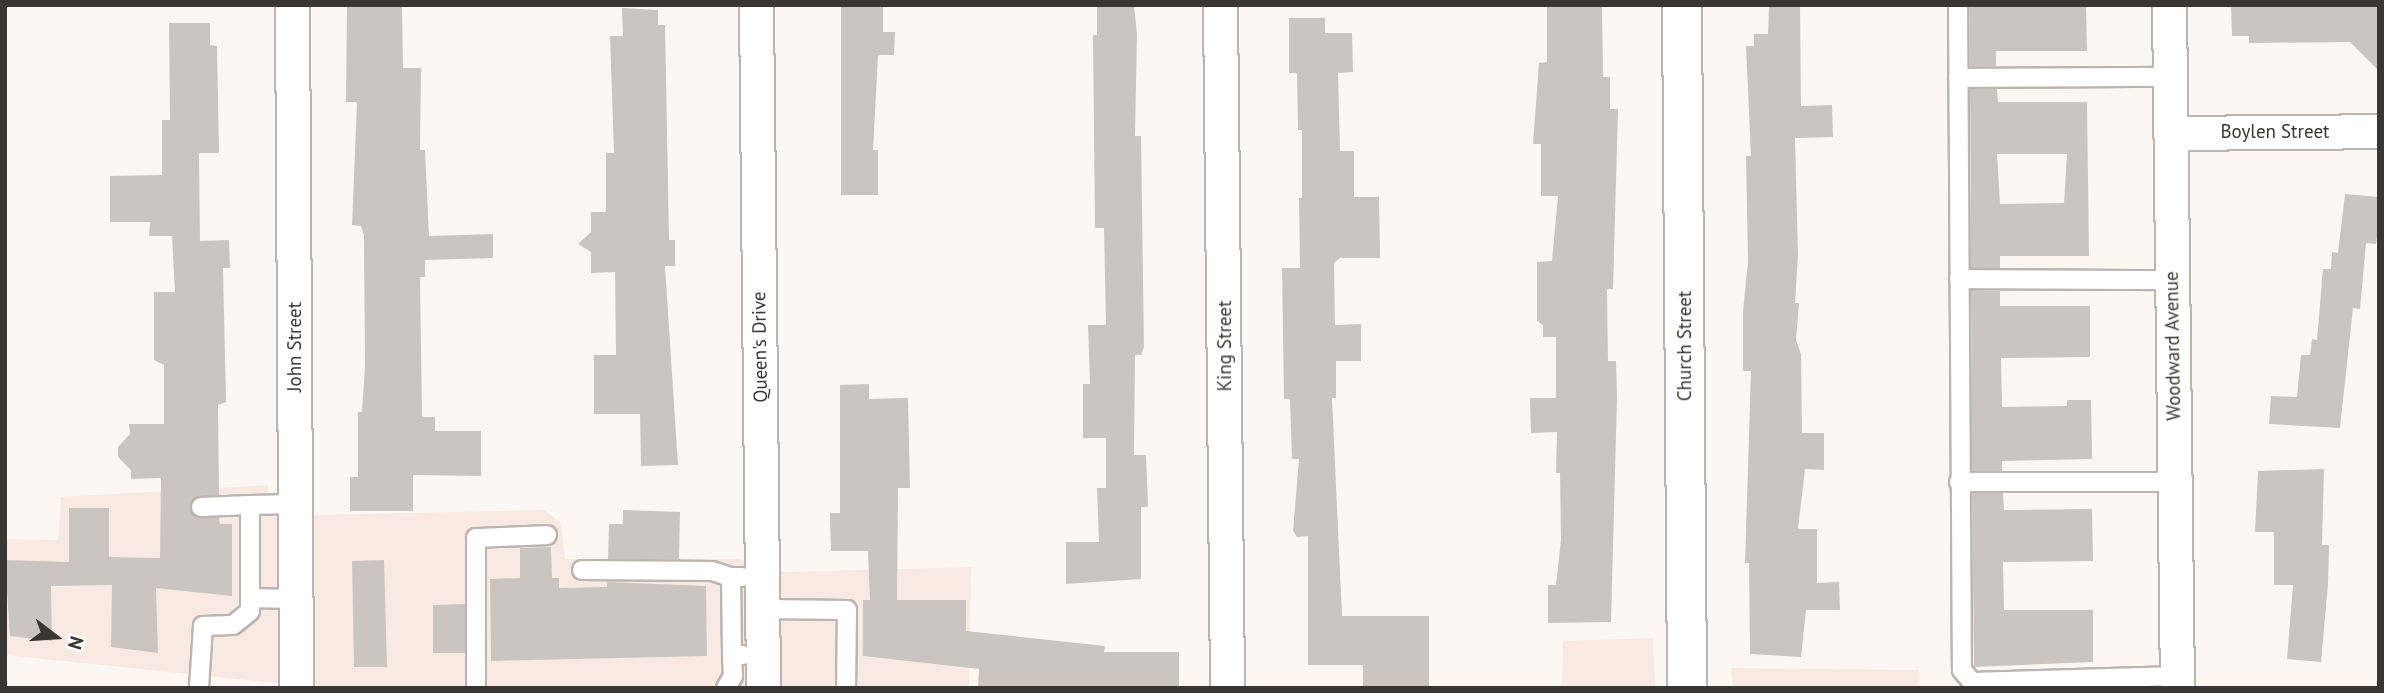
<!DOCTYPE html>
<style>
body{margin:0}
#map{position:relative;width:2384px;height:693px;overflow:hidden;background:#fdf7f4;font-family:"PT Sans",sans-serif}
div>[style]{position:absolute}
.built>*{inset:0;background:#f8eae3}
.building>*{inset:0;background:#cbc5c2}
.roads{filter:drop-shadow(2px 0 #bbb5b2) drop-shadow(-2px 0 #bbb5b2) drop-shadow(0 2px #bbb5b2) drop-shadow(0 -2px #bbb5b2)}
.service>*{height:18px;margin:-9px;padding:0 9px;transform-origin:9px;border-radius:9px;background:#fff}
.minor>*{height:33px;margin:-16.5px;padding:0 16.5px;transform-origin:16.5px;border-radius:16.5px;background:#fff}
.tertiary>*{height:38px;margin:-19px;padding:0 19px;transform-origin:19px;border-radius:19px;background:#fff}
span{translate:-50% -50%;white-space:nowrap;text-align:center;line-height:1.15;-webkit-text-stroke:7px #fff;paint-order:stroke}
.street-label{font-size:19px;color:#393735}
.frame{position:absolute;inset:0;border:7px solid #393735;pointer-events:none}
.north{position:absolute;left:21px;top:602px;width:70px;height:70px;-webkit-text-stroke:5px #fff;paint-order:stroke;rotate:107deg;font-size:19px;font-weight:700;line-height:28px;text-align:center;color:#393735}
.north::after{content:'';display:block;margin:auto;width:24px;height:32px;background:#393735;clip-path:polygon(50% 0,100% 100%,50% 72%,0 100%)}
</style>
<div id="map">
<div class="built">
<div style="clip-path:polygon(268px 485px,267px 516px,544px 510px,561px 523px,565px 559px,737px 559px,785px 572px,971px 567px,969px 688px,323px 688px,5px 655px,5px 539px,58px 540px,61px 497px)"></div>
<div style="clip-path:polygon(1653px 638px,1655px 688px,1562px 688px,1563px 641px)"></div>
<div style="clip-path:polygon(1731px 668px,1919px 670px,1918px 688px,1733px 688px)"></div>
</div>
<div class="building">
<div style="clip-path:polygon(347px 5px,402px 5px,403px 68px,421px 68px,420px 150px,425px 150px,429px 236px,493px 234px,493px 258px,425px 260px,425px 277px,420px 277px,422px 417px,435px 417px,435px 431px,481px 431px,481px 476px,413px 475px,413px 511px,350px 511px,350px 477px,358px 477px,358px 412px,362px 412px,365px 367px,364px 235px,361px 226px,352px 225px,357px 102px,346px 102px)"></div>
<div style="clip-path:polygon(841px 5px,883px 5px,883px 32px,895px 32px,894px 55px,878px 55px,873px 150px,878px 150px,878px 195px,841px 195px)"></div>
<div style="clip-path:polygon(1097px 5px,1134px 5px,1137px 34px,1135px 136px,1141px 136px,1144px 347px,1141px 355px,1135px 355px,1134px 455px,1146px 455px,1148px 507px,1141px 507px,1141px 579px,1066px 584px,1066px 542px,1099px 542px,1097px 488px,1106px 488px,1106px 438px,1083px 438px,1083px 384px,1090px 384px,1088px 325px,1106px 325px,1104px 228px,1095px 228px,1093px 35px,1097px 35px)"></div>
<div style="clip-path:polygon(1547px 5px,1602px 5px,1603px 77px,1610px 77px,1610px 109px,1618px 109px,1613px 289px,1607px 289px,1608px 361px,1616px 361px,1617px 398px,1611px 622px,1548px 623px,1548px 585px,1556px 585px,1561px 540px,1560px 473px,1556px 473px,1557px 432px,1531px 433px,1530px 398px,1556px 398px,1556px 337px,1543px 337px,1543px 325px,1537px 321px,1537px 262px,1552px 261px,1558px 196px,1541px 196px,1541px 144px,1533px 144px,1539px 63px,1547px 62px)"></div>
<div style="clip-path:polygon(1769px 5px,1800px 5px,1801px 106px,1832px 105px,1833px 137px,1795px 138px,1798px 255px,1795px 303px,1799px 303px,1796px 340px,1801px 354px,1802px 433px,1824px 433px,1824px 470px,1805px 469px,1798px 529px,1817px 529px,1817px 583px,1839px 582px,1840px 610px,1806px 610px,1801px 657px,1750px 654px,1749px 563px,1745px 563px,1751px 371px,1743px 371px,1743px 311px,1748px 262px,1746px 156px,1751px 156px,1746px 46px,1754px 46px,1754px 34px,1768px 34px)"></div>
<div style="clip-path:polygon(1969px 5px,2086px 5px,2087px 51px,1996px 51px,1996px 66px,1970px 67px)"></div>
<div style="clip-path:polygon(2231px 5px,2379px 5px,2379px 71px,2350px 42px,2249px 43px,2249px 36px,2232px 36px)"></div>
<div style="clip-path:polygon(622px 8px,658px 10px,658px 25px,665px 25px,669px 240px,675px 240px,675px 266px,665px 266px,678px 465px,641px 466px,640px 414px,594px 414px,594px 355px,616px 355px,615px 272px,591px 273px,591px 252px,578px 244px,591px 232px,591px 212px,606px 212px,606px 153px,614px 153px,610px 36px,623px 36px)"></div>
<div style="clip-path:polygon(1289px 18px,1325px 18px,1325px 33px,1352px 33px,1353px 72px,1338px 73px,1340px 151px,1354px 151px,1354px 197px,1379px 197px,1380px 258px,1340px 258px,1334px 263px,1335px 325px,1361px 324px,1361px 361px,1336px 361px,1336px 398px,1332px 398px,1342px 616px,1429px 616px,1429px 688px,1363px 688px,1363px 665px,1308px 665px,1308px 536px,1297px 537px,1293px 531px,1299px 459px,1292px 459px,1290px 399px,1284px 399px,1282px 268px,1300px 268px,1299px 198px,1302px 198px,1302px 130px,1298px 130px,1297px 73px,1289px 73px)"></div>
<div style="clip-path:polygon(169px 23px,210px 23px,210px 45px,217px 46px,219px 153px,199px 153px,200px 241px,229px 240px,230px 268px,223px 268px,226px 402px,218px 405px,219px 495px,196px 497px,190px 507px,196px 517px,219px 518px,220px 524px,232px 524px,232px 596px,156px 588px,158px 653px,111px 647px,112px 585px,51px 586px,52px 641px,10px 636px,5px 560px,69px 562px,69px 508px,109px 508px,109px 557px,160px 558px,161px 478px,131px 479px,131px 470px,118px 457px,118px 447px,130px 434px,129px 424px,164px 424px,164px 365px,154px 360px,154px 292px,175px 292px,172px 236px,149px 236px,150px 222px,110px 222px,110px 176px,162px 175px,162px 120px,170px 120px)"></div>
<div style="clip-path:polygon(evenodd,1970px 89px,1997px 89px,1998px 102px,2087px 102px,2089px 256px,2000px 256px,2000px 268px,1971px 268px,1970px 89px,1997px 154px,2067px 154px,2064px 203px,2000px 204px,1997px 154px)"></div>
<div style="clip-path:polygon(2345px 194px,2379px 197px,2379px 219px,2376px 244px,2366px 243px,2360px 309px,2353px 308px,2340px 428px,2269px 424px,2271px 396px,2297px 397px,2301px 355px,2310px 355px,2312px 339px,2317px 340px,2323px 269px,2331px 269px,2332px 252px,2338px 253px)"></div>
<div style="clip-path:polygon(1971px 290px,2000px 291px,2000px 306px,2090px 306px,2090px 357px,2001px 358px,2002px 407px,2067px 406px,2067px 400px,2091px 400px,2092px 459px,2002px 461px,2002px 471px,1972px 471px)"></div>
<div style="clip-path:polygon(869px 384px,869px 399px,908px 398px,910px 488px,898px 488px,897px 600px,966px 600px,966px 631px,1105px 646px,1104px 652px,1179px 652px,1179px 686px,978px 688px,979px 669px,863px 656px,863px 600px,870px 600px,868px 551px,831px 551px,830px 513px,840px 513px,840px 385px)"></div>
<div style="clip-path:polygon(2324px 469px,2322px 545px,2329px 545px,2328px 584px,2321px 662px,2287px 659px,2293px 585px,2274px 585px,2274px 532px,2255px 532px,2258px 471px)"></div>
<div style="clip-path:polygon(1972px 493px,2003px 493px,2004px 510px,2092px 509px,2093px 561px,2003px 562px,2004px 610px,2093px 610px,2093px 662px,1974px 667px)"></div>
<div style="clip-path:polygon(623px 510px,680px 512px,679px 559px,608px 559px,609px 524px,623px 524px)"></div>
<div style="clip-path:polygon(551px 547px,552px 578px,559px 578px,559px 588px,607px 587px,607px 582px,706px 586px,707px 656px,491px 661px,490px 579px,520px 578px,520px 548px)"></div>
<div style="clip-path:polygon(384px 560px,387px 667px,354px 667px,352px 561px)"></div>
<div style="clip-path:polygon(465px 604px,465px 653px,433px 653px,433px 605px)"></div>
</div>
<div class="roads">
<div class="service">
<div style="left:1958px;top:5px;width:665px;rotate:89.66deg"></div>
<div style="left:1962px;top:670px;width:16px;rotate:50deg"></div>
<div style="left:1972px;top:682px;width:205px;rotate:-1.7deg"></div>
<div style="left:1958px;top:78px;width:212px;rotate:-0.3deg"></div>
<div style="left:1959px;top:279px;width:213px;rotate:0.3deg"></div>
<div style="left:1959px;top:482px;width:216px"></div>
<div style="left:201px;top:507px;width:49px;rotate:-2.3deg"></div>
<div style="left:582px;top:570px;width:130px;rotate:0.4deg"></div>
<div style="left:712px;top:571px;width:20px;rotate:18deg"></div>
<div style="left:250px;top:598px;width:93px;rotate:-90deg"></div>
<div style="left:250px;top:505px;width:46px;rotate:-1.2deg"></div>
<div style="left:763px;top:609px;width:84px;rotate:0.7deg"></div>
<div style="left:847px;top:610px;width:78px;rotate:90.7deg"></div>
<div style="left:732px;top:655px;width:78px;rotate:-90.7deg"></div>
<div style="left:731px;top:577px;width:11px"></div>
<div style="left:199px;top:688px;width:62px;rotate:-86.3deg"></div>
<div style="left:203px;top:626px;width:30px;rotate:-2deg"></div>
<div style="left:233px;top:625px;width:22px;rotate:-39deg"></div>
<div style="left:250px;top:611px;width:13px;rotate:-90deg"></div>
<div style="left:250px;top:598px;width:45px;rotate:1.3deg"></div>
<div style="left:476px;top:688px;width:150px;rotate:-90deg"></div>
<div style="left:476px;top:538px;width:71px;rotate:-2.4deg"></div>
<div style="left:726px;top:688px;width:14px;rotate:-60deg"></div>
<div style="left:733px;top:676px;width:21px;rotate:-93deg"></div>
<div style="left:732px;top:655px;width:11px"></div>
</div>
<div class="minor">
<div style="left:292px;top:5px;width:683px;rotate:89.66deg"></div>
<div style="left:756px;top:5px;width:683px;rotate:89.41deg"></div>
<div style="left:1220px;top:5px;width:683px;rotate:89.41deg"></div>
<div style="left:2169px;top:5px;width:683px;rotate:89.33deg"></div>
<div style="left:2170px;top:133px;width:209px;rotate:-0.5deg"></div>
</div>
<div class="tertiary">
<div style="left:1682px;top:5px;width:683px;rotate:89.58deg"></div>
</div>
</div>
<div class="street-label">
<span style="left:2275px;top:132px">Boylen Street</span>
<span style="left:1225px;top:346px;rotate:-90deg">King Street</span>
<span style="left:1685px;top:346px;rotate:-90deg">Church Street</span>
<span style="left:2173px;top:346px;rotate:-91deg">Woodward Avenue</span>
<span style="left:295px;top:347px;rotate:-90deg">John Street</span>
<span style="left:760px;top:347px;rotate:-91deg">Queen's Drive</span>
</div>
<div class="frame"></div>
<div class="north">N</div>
</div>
